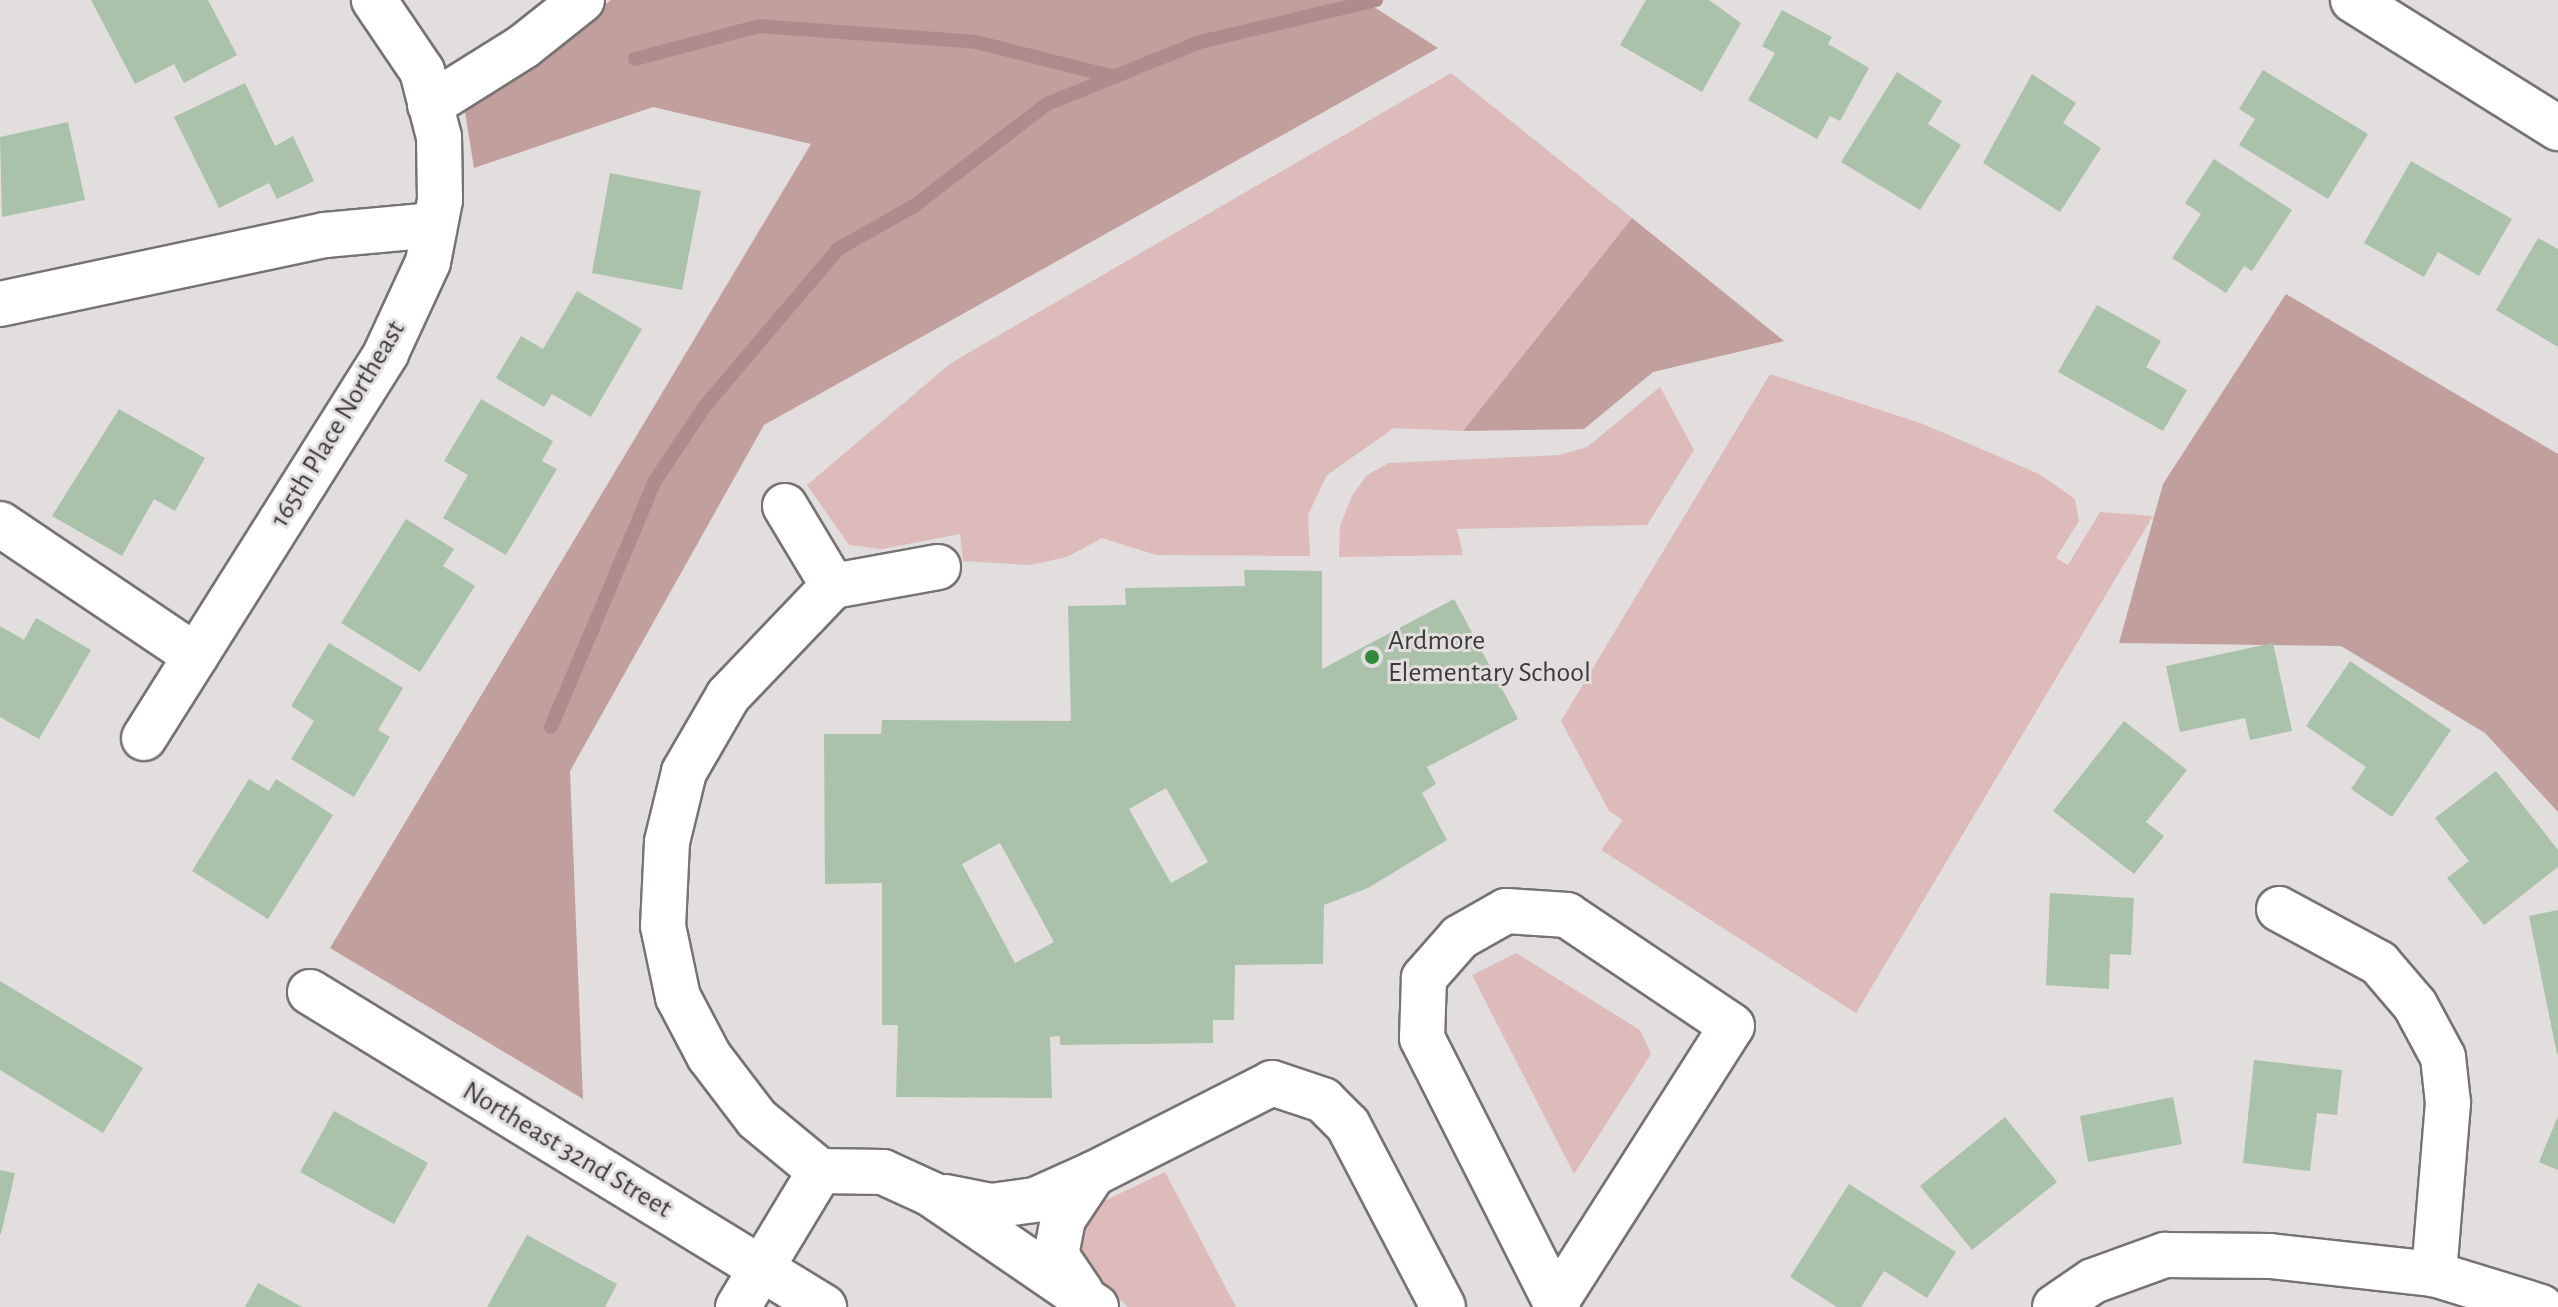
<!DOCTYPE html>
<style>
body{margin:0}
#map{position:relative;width:2558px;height:1307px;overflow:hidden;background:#e2dede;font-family:"Alegreya Sans",sans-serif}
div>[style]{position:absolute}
.green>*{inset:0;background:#dcbbba}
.forest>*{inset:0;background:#c19f9d}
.stream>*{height:14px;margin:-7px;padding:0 7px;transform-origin:7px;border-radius:7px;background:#ad8c8b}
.building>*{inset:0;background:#aac1aa}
.roads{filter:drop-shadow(2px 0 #767372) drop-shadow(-2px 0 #767372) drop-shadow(0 2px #767372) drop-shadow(0 -2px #767372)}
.minor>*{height:44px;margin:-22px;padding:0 22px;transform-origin:22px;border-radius:22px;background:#fff}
.dots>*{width:22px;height:22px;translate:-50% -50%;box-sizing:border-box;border:4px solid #e2dede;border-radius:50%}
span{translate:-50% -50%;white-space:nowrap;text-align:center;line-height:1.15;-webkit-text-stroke:6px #e2dede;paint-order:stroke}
.street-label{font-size:28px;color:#3c3a3a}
.poi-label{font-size:28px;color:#3c3a3a}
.left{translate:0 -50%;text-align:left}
</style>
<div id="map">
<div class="green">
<div style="clip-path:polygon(1451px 73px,1632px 218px,1463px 431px,1394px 428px,1327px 475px,1308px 515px,1310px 556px,1156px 555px,1102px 538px,1067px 557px,1030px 565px,963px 561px,960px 534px,882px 549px,849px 545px,807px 485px,951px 363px)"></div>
<div style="clip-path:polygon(1770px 374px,1923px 424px,2039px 474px,2075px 499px,2079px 521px,2056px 558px,2068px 565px,2100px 512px,2153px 516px,1856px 1013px,1601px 850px,1623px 820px,1609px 811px,1561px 721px)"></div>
<div style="clip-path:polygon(1660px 387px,1694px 450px,1647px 525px,1457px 529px,1463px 555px,1339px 557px,1340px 526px,1352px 496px,1367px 475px,1389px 463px,1559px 455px,1587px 447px)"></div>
<div style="clip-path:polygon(1516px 953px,1640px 1030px,1651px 1054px,1574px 1174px,1472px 975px)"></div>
<div style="clip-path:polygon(1165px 1172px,1236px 1307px,1128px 1307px,1075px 1258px,1085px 1210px)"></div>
</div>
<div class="forest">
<div style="clip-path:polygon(611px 0,1363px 0,1438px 48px,764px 425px,570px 771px,583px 1099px,330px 948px,811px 144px,653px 107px,474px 168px,464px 106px)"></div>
<div style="clip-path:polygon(1632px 218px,1784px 341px,1653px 372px,1584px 429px,1463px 431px)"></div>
<div style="clip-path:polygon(2286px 294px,2558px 454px,2558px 812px,2485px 733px,2341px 646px,2119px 643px,2163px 484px)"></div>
</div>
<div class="stream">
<div style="left:635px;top:59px;width:129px;rotate:-14.8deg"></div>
<div style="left:760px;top:26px;width:217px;rotate:4.2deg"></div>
<div style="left:976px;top:42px;width:142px;rotate:14.2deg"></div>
<div style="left:551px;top:727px;width:267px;rotate:-67.1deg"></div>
<div style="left:655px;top:481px;width:90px;rotate:-56.3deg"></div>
<div style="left:705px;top:406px;width:206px;rotate:-49.7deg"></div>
<div style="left:838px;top:249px;width:87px;rotate:-29.5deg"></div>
<div style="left:914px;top:206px;width:168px;rotate:-37.5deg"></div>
<div style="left:1047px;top:104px;width:165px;rotate:-22.1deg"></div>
<div style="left:1200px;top:42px;width:181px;rotate:-13.4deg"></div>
</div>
<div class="building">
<div style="clip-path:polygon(91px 0,208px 0,237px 55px,184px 83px,174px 64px,135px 84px)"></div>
<div style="clip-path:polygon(1646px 0,1709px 0,1741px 23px,1702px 92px,1620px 45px)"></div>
<div style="clip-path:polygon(1782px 10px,1832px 37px,1828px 44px,1869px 68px,1840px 121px,1830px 116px,1817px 139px,1748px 100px,1775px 53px,1762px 46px)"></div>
<div style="clip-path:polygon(2263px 70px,2368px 134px,2328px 199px,2239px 145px,2255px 119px,2239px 109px)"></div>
<div style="clip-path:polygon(1897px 72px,1942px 101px,1928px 124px,1961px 145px,1920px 210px,1841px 162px)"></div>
<div style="clip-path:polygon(2032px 74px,2076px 103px,2063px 123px,2101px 148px,2060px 212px,1983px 163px)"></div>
<div style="clip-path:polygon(245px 83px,275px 146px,293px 136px,314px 181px,277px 199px,269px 183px,219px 208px,174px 117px)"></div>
<div style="clip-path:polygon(68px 122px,85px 200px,2px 217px,0 137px)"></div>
<div style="clip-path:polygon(2214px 159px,2292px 210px,2252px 271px,2244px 266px,2226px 293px,2172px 258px,2201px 214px,2185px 203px)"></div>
<div style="clip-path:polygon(2411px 161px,2512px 219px,2479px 276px,2438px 252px,2424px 277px,2364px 243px)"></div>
<div style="clip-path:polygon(610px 173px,701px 191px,682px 290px,592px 273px)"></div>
<div style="clip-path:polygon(2538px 238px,2558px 249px,2558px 347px,2496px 310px)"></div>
<div style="clip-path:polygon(577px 291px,642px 329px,591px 417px,552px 394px,544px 407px,496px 378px,521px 336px,543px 349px)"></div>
<div style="clip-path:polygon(2097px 305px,2161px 341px,2146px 367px,2187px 390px,2163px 431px,2058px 372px)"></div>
<div style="clip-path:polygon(481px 399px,553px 441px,542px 461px,557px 469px,506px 555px,443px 518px,468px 475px,444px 461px)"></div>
<div style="clip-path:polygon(119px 409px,205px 458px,175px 511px,154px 499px,122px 556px,52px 516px)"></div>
<div style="clip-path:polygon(406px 519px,454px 549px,443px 566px,475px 586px,420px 672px,341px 623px)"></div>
<div style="clip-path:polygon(evenodd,1244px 570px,1322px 571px,1322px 669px,1454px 599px,1518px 719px,1427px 767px,1436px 784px,1422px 793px,1447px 840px,1368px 888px,1324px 905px,1323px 964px,1235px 965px,1234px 1020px,1213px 1020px,1213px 1043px,1060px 1045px,1060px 1036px,1050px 1037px,1052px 1098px,896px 1097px,898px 1025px,882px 1025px,882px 883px,825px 884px,824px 734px,881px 734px,882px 720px,1071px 721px,1068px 606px,1126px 605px,1125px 588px,1245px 586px,1244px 570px,1166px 788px,1208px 862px,1171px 883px,1129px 809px,1166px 788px,1244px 570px,1000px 843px,1054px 942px,1015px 963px,962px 864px,1000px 843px)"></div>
<div style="clip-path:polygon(36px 618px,91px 650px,39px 739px,0 717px,0 626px,24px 640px)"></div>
<div style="clip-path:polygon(329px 643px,403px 688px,378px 730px,390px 737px,354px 797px,291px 759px,314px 721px,291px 706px)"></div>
<div style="clip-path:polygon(2273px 643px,2292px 731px,2250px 740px,2245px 718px,2180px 732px,2166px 666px)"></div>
<div style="clip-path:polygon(2350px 661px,2451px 730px,2392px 817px,2351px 789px,2366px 767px,2306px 726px)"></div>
<div style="clip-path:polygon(2124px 721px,2187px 770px,2146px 822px,2164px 836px,2134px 874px,2053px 811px)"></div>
<div style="clip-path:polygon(2496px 771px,2558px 850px,2558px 867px,2484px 925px,2447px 878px,2469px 861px,2435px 818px)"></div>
<div style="clip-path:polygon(249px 779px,269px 791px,276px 779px,333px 815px,268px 919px,192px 871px)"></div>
<div style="clip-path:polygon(2050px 893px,2134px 898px,2131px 955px,2110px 954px,2109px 989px,2046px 985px)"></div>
<div style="clip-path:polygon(2558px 910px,2558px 1054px,2557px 1054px,2529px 916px)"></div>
<div style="clip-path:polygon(0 981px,143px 1068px,103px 1133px,0 1070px)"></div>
<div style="clip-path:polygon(2254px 1060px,2342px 1070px,2337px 1115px,2317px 1113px,2310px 1171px,2243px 1163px)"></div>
<div style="clip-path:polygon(2173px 1097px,2182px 1144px,2088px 1162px,2080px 1116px)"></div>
<div style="clip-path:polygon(334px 1111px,428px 1163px,394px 1224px,300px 1172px)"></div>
<div style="clip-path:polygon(2558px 1116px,2558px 1170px,2539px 1162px)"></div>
<div style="clip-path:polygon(2005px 1117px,2057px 1182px,1972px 1250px,1920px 1186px)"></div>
<div style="clip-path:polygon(0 1170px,15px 1173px,1px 1234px,0 1234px)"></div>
<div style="clip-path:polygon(1849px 1184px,1956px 1252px,1927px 1298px,1884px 1271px,1861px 1307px,1837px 1307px,1790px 1277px)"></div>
<div style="clip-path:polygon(527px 1235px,617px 1284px,605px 1307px,487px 1307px)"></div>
<div style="clip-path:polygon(258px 1283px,302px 1307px,245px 1307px)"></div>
</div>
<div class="roads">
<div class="minor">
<div style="left:2353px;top:0;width:242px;rotate:32deg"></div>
<div style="left:430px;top:105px;width:111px;rotate:-32.1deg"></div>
<div style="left:524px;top:46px;width:74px;rotate:-38.4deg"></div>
<div style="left:0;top:304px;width:332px;rotate:-12deg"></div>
<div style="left:325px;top:235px;width:110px;rotate:-5.2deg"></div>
<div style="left:785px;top:506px;width:93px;rotate:59deg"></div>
<div style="left:0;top:524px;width:236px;rotate:34deg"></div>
<div style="left:938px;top:567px;width:107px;rotate:169.7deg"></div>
<div style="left:833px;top:586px;width:152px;rotate:133.7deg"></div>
<div style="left:728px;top:696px;width:88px;rotate:120.1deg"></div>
<div style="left:684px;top:772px;width:72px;rotate:103.7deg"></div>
<div style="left:667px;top:842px;width:84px;rotate:92.7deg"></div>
<div style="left:663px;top:926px;width:73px;rotate:78.1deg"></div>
<div style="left:678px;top:997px;width:67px;rotate:62.3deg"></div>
<div style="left:709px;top:1056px;width:79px;rotate:52.7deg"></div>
<div style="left:757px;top:1119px;width:82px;rotate:39.5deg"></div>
<div style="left:820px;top:1171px;width:63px;rotate:0.9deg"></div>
<div style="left:883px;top:1172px;width:53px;rotate:24.6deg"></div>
<div style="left:931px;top:1194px;width:200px;rotate:34.4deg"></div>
<div style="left:144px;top:738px;width:455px;rotate:-57.8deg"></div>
<div style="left:386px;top:353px;width:100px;rotate:-65.2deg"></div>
<div style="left:428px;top:262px;width:63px;rotate:-79deg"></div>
<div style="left:440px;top:200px;width:63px;rotate:-90.9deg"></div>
<div style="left:439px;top:137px;width:68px;rotate:-104.4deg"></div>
<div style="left:422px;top:71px;width:86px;rotate:-124.1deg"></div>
<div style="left:2279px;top:909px;width:114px;rotate:28.4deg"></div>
<div style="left:2379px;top:963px;width:55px;rotate:49.4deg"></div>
<div style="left:2415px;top:1005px;width:59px;rotate:61.7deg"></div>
<div style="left:2443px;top:1057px;width:46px;rotate:83.8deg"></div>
<div style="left:2448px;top:1103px;width:172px;rotate:94.7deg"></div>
<div style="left:310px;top:992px;width:603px;rotate:31.5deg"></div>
<div style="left:946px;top:1197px;width:46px;rotate:11.3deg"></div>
<div style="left:991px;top:1206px;width:44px;rotate:-7.8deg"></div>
<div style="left:1035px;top:1200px;width:64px;rotate:-24.1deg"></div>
<div style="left:1081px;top:1292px;width:45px;rotate:-124deg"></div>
<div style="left:1056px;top:1255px;width:37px;rotate:-79deg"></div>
<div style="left:1063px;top:1219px;width:54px;rotate:-56.3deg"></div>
<div style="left:1093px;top:1174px;width:201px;rotate:-26.9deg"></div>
<div style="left:1272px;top:1083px;width:54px;rotate:18.4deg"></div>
<div style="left:1323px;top:1100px;width:35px;rotate:45deg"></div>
<div style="left:1348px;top:1125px;width:205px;rotate:62.4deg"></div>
<div style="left:1556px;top:1302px;width:327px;rotate:-57.5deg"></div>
<div style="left:1732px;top:1026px;width:199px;rotate:-146.1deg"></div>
<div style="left:1567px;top:915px;width:61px;rotate:-176.2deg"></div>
<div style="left:1506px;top:911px;width:53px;rotate:150.5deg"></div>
<div style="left:1460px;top:937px;width:55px;rotate:131.3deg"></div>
<div style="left:1424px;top:978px;width:60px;rotate:91.9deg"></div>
<div style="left:1422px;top:1038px;width:301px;rotate:63.2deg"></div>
<div style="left:738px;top:1307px;width:159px;rotate:-58.9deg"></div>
<div style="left:2055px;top:1307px;width:46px;rotate:-34.4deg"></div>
<div style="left:2093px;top:1281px;width:77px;rotate:-19.9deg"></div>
<div style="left:2165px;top:1255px;width:105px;rotate:0.5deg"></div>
<div style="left:2270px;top:1256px;width:165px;rotate:6.3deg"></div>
<div style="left:2434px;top:1274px;width:112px;rotate:17.1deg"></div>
</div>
</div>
<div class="dots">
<div style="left:1372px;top:657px;background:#318a3a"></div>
</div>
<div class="street-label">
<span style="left:338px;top:424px;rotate:-59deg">165th Place Northeast</span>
<span style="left:567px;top:1150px;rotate:31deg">Northeast 32nd Street</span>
</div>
<div class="poi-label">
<span class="left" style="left:1388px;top:657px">Ardmore<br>Elementary School</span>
</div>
</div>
